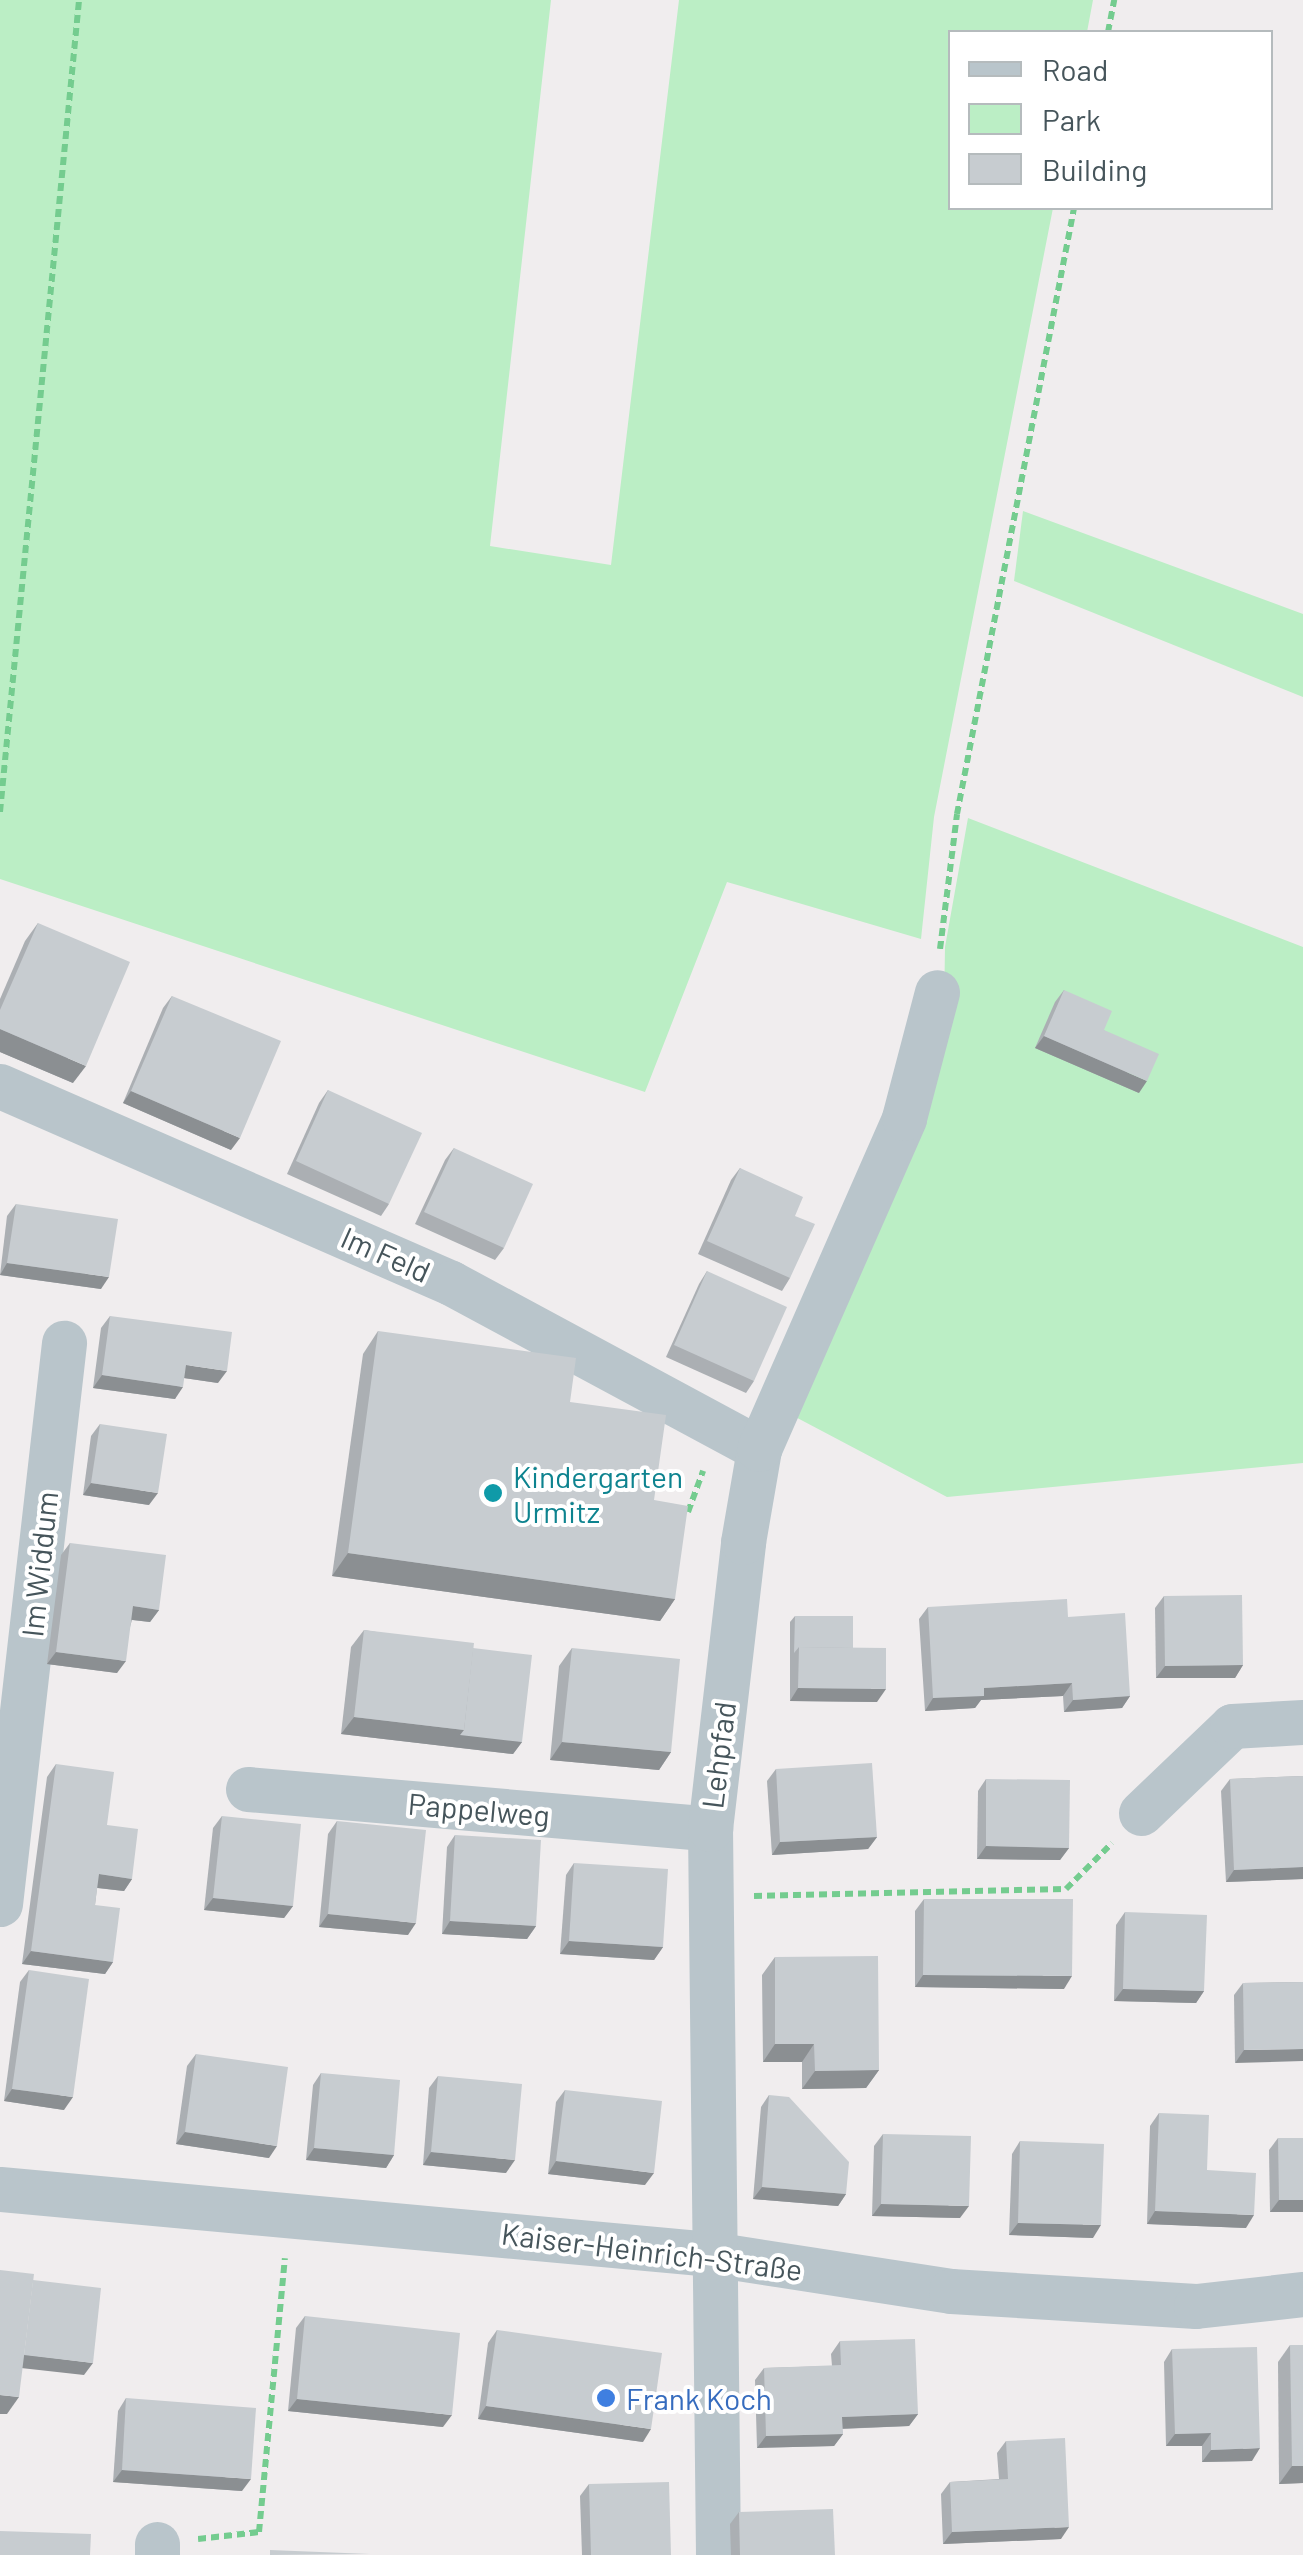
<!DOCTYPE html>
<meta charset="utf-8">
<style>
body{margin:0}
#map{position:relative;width:1303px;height:2555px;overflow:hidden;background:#f0edee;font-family:Barlow,sans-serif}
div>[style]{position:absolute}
.green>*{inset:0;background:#bbeec5}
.path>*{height:6px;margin-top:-3px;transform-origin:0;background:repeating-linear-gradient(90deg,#74cc8f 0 8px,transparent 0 13px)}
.street>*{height:45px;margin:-22.5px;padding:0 22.5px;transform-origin:22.5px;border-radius:22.5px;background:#b9c5cb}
.wall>*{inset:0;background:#abafb3}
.shaded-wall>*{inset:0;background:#8b8f92}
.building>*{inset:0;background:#c7ccd0}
.dots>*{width:28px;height:28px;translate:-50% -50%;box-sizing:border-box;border:5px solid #fff;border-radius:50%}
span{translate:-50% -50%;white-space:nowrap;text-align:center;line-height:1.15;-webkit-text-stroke:8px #fff;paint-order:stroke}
.street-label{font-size:30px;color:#46555b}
.culture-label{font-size:30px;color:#0d838f}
.left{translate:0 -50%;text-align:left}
.shop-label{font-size:30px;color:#366cbe}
.legend{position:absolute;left:948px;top:30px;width:325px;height:180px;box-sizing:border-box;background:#fff;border:2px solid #b5bbbd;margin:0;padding:12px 18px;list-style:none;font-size:30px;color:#46555b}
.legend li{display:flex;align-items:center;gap:20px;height:50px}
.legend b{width:50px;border:2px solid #b5bbbd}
</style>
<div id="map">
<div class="green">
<div style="clip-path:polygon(0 0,551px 0,490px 546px,611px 565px,679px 0,1093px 0,1087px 32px,951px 32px,951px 208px,1053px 208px,934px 817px,921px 939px,727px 882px,645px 1092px,0 879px)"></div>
<div style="clip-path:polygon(1023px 511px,1303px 614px,1303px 697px,1014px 581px)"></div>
<div style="clip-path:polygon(968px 818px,1303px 947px,1303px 1463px,947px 1497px,786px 1412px,944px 1011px,945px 947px)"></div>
</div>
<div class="path">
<div style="left:1108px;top:32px;width:33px;rotate:-79deg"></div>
<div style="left:0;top:812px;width:816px;rotate:-84.44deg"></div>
<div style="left:940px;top:949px;width:136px;rotate:-82.8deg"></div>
<div style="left:957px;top:814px;width:617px;rotate:-79.07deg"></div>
<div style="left:688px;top:1512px;width:44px;rotate:-69.9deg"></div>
<div style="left:754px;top:1896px;width:312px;rotate:-1.3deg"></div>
<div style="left:1066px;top:1889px;width:65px;rotate:-45deg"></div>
<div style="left:198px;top:2539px;width:61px;rotate:-6.5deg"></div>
<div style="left:259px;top:2532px;width:275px;rotate:-84.6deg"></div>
</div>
<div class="street">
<div style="left:0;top:1086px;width:492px;rotate:23.6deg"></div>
<div style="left:451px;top:1283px;width:350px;rotate:28.3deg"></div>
<div style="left:248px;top:1789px;width:464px;rotate:4.9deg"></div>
<div style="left:1141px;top:1813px;width:126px;rotate:-43.7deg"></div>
<div style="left:1232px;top:1726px;width:71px;rotate:-3.2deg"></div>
<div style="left:0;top:1904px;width:565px;rotate:-83.49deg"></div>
<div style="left:0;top:2189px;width:715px;rotate:5.22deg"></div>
<div style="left:712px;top:2254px;width:242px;rotate:8.8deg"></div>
<div style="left:951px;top:2291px;width:245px;rotate:3.5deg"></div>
<div style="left:1196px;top:2306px;width:108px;rotate:-6.4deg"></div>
<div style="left:157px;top:2544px;width:11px;rotate:90deg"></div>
<div style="left:718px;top:2555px;width:726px;rotate:-90.63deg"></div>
<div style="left:710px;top:1829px;width:289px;rotate:-83.4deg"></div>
<div style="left:743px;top:1542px;width:94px;rotate:-80.2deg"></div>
<div style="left:759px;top:1449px;width:361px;rotate:-66.3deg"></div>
<div style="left:904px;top:1118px;width:130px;rotate:-75.3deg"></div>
</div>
<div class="wall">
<div style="clip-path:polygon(38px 923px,73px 1083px,0 1052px,0 999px,25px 941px)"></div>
<div style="clip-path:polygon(1064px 990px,1104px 1030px,1139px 1093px,1035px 1048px,1055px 1002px)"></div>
<div style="clip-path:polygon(172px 996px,231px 1150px,123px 1103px,163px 1008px)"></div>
<div style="clip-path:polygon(328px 1090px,389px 1204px,381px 1216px,287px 1174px,319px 1103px)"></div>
<div style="clip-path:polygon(454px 1148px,504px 1248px,495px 1260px,415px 1224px,445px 1160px)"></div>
<div style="clip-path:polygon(740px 1168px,795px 1216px,790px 1278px,782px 1291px,698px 1254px,731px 1180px)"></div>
<div style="clip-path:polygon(16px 1204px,101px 1289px,0 1275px,7px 1216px)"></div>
<div style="clip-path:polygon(707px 1271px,754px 1381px,746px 1393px,666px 1357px,699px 1284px)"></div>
<div style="clip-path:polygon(110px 1316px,218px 1383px,184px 1378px,175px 1399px,93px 1388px,101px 1328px)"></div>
<div style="clip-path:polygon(378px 1331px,654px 1500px,675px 1599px,660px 1621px,332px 1576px,363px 1354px)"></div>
<div style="clip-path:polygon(100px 1424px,149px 1505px,83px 1495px,91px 1436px)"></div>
<div style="clip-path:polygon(70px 1543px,159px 1610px,150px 1622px,132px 1620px,117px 1673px,47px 1664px,61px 1555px)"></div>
<div style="clip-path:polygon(1164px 1596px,1243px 1665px,1235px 1678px,1156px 1678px,1155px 1608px)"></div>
<div style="clip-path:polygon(928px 1607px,1068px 1617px,1130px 1696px,1122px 1708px,1064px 1712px,1063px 1696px,981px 1700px,975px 1708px,925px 1711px,919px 1619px)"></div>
<div style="clip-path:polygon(795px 1616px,853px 1648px,877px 1702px,790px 1701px,790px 1622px)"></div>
<div style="clip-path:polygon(364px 1630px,473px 1648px,522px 1742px,513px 1754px,341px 1734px,351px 1647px)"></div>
<div style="clip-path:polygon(572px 1648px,671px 1752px,659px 1770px,550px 1760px,559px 1666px)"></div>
<div style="clip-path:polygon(56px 1764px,107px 1825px,132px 1879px,124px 1891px,97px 1888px,95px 1905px,113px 1962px,105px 1974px,22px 1964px,47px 1777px)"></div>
<div style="clip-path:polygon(776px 1769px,877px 1837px,868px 1849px,772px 1855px,767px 1781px)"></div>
<div style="clip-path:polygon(1303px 1776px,1303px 1879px,1226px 1882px,1221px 1791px,1230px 1779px)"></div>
<div style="clip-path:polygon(986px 1779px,1069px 1848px,1060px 1860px,977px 1859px,978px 1791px)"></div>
<div style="clip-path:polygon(222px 1816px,293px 1906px,284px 1918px,204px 1910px,213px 1828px)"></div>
<div style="clip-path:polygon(337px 1821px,408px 1935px,319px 1927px,328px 1834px)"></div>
<div style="clip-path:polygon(455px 1835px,536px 1926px,527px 1939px,442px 1934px,447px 1847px)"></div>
<div style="clip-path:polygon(574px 1863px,663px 1947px,654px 1960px,560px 1954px,566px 1875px)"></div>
<div style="clip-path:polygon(924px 1899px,1064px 1989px,915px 1987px,915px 1911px)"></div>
<div style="clip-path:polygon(1125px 1912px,1204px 1991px,1196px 2003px,1114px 2001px,1116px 1925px)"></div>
<div style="clip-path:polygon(775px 1957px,879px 2070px,866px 2088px,802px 2089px,802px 2062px,763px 2062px,762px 1975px)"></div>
<div style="clip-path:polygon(29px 1970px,64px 2110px,4px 2101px,20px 1982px)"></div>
<div style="clip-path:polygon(1303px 1982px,1235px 2063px,1234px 1995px,1243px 1983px)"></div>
<div style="clip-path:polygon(196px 2054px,269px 2158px,176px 2144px,187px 2066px)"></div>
<div style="clip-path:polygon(321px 2073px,394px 2155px,386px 2168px,306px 2160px,313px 2085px)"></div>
<div style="clip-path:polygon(438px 2076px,506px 2173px,423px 2165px,429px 2088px)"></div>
<div style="clip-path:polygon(565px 2090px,645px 2185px,548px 2174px,556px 2102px)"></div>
<div style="clip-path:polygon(769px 2095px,846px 2194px,838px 2206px,753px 2199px,761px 2107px)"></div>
<div style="clip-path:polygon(1159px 2113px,1207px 2170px,1246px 2228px,1147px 2224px,1150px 2126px)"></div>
<div style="clip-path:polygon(883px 2134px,960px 2218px,872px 2216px,874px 2146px)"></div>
<div style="clip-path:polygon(1278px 2138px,1303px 2138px,1303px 2212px,1270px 2212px,1269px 2150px)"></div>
<div style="clip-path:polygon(1020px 2141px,1093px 2238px,1009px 2235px,1012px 2154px)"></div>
<div style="clip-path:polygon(305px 2316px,443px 2427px,288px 2411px,296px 2328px)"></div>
<div style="clip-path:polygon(497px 2330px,643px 2442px,478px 2419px,488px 2343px)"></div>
<div style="clip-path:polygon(840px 2341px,918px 2414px,909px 2426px,842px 2429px,843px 2434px,834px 2446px,757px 2448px,755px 2380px,764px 2368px,832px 2366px,831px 2354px)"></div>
<div style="clip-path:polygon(1290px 2345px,1303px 2345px,1303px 2483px,1279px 2484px,1278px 2362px)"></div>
<div style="clip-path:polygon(1172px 2349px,1252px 2461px,1202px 2462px,1202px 2446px,1166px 2446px,1164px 2362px)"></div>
<div style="clip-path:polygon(126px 2398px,242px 2491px,113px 2482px,118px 2411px)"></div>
<div style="clip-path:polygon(1006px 2441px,1061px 2539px,943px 2544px,941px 2494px,950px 2482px,999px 2479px,997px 2453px)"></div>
<div style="clip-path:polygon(589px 2484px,671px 2555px,582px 2555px,580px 2496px)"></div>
<div style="clip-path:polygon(739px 2512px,835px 2555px,731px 2555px,730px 2524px)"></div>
</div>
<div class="shaded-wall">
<div style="clip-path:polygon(0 1029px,86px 1066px,73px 1083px,0 1052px)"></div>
<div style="clip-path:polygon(1044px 1036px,1147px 1081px,1139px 1093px,1035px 1048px)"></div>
<div style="clip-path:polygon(131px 1091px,240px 1138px,231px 1150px,123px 1103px)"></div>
<div style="clip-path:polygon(7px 1263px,109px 1277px,101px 1289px,0 1275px)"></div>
<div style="clip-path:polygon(186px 1365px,227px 1371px,218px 1383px,177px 1377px)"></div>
<div style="clip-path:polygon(102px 1375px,183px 1387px,175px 1399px,93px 1388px)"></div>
<div style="clip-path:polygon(91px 1483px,158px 1493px,149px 1505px,83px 1495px)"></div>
<div style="clip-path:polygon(348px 1553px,675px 1599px,660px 1621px,332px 1576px)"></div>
<div style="clip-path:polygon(133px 1606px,159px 1610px,150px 1622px,125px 1619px)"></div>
<div style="clip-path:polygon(56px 1652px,126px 1661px,117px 1673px,47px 1664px)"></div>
<div style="clip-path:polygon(1243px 1665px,1235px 1678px,1156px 1678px,1165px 1666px)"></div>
<div style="clip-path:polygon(1072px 1683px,1063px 1696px,981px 1700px,975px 1708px,925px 1711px,933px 1698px,984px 1688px)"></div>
<div style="clip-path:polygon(798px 1688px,886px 1689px,877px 1702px,790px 1701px)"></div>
<div style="clip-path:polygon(1130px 1696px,1122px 1708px,1064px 1712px,1073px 1700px)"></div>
<div style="clip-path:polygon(354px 1717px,464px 1730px,522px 1742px,513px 1754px,341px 1734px)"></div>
<div style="clip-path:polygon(562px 1742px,671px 1752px,659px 1770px,550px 1760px)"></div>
<div style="clip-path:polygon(877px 1837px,868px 1849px,772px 1855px,780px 1842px)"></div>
<div style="clip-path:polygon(986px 1846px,1069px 1848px,1060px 1860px,977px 1859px)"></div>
<div style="clip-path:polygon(1303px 1867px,1303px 1879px,1226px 1882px,1234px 1870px)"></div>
<div style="clip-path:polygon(99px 1874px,132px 1879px,124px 1891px,90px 1887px)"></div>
<div style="clip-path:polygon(213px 1898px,293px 1906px,284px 1918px,204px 1910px)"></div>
<div style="clip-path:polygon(328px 1914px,416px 1923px,408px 1935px,319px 1927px)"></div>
<div style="clip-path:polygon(450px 1921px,536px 1926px,527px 1939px,442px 1934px)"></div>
<div style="clip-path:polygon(569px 1941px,663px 1947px,654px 1960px,560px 1954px)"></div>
<div style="clip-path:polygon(31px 1951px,113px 1962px,105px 1974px,22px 1964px)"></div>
<div style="clip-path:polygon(923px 1975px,1072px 1976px,1064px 1989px,915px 1987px)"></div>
<div style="clip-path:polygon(1123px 1989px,1204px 1991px,1196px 2003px,1114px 2001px)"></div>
<div style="clip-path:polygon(775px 2044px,814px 2044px,802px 2062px,763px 2062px)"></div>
<div style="clip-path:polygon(1303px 2049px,1303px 2061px,1235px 2063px,1244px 2050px)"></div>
<div style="clip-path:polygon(879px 2070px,866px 2088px,802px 2089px,815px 2071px)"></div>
<div style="clip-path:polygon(12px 2089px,73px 2097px,64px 2110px,4px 2101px)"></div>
<div style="clip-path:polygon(185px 2132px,277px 2146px,269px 2158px,176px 2144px)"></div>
<div style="clip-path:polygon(314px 2148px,394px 2155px,386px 2168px,306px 2160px)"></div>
<div style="clip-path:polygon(431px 2152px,515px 2160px,506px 2173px,423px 2165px)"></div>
<div style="clip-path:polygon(556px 2161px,654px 2173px,645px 2185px,548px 2174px)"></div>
<div style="clip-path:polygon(762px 2187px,846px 2194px,838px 2206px,753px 2199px)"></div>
<div style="clip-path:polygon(1279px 2200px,1303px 2200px,1303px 2212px,1270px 2212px)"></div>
<div style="clip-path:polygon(881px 2204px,969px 2206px,960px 2218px,872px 2216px)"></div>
<div style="clip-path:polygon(1155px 2211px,1254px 2215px,1246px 2228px,1147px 2224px)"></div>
<div style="clip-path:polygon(1018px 2223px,1101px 2225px,1093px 2238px,1009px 2235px)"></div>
<div style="clip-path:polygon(21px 2354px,93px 2363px,84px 2375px,12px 2367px)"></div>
<div style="clip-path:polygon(0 2395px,19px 2397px,7px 2414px,0 2414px)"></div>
<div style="clip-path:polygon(297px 2399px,452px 2415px,443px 2427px,288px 2411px)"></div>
<div style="clip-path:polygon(486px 2406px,651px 2429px,643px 2442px,478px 2419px)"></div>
<div style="clip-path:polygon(918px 2414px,909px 2426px,833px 2429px,842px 2417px)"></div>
<div style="clip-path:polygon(1211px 2433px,1202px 2446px,1166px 2446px,1175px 2434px)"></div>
<div style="clip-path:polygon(843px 2434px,834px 2446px,757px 2448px,766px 2436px)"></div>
<div style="clip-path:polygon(1260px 2448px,1252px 2461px,1202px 2462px,1211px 2450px)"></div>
<div style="clip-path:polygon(1292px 2466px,1303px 2466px,1303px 2483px,1279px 2484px)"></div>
<div style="clip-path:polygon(122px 2470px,251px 2479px,242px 2491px,113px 2482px)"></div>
<div style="clip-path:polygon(1069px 2527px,1061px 2539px,943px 2544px,952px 2532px)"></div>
</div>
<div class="building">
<div style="clip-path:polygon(38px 923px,130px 962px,86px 1066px,0 1029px,0 1010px)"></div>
<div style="clip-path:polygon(1064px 990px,1112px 1011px,1104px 1030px,1159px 1054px,1147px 1081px,1044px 1036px)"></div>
<div style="clip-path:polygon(172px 996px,281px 1041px,240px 1138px,131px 1091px)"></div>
<div style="clip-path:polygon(328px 1090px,422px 1133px,389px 1204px,296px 1161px)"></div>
<div style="clip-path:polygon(454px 1148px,533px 1184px,504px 1248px,424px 1212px)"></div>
<div style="clip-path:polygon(740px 1168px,803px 1197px,795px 1216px,815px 1224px,790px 1278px,707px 1241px)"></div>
<div style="clip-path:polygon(16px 1204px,118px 1219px,109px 1277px,7px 1263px)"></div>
<div style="clip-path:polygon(707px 1271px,787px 1307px,754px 1381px,674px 1345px)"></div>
<div style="clip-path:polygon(110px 1316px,232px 1332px,227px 1371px,186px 1365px,183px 1387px,102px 1375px)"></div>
<div style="clip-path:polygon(378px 1331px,576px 1358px,570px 1402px,666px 1415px,654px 1500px,688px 1506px,675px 1599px,348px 1553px)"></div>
<div style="clip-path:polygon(100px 1424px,167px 1434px,158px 1493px,91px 1483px)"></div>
<div style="clip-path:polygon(70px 1543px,166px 1555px,159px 1610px,133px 1606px,126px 1661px,56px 1652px)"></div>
<div style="clip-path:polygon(1242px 1595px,1243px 1665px,1165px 1666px,1164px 1596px)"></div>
<div style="clip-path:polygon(1067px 1599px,1068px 1617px,1125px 1613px,1130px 1696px,1073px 1700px,1072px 1683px,984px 1688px,984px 1696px,933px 1698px,928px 1607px)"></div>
<div style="clip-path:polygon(795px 1616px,853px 1616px,853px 1648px,799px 1647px,794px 1653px)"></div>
<div style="clip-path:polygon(364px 1630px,474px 1643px,464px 1730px,354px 1717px)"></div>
<div style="clip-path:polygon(799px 1647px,886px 1648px,886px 1689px,798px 1688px)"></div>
<div style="clip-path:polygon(473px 1648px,532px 1655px,522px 1742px,460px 1735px,464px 1730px)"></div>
<div style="clip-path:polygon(572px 1648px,680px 1659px,671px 1752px,562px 1742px)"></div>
<div style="clip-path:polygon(872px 1763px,877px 1837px,780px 1842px,776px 1769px)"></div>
<div style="clip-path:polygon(56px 1764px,114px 1772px,107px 1825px,138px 1829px,132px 1879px,99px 1874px,95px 1905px,120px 1908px,113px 1962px,31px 1951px)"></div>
<div style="clip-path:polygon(1303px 1776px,1303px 1867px,1234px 1870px,1230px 1779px)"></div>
<div style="clip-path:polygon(986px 1779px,1070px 1780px,1069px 1848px,986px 1846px)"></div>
<div style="clip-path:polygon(222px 1816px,301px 1824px,293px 1906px,213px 1898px)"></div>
<div style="clip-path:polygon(337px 1821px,426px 1830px,416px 1923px,328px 1914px)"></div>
<div style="clip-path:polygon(455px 1835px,541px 1840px,536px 1926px,450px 1921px)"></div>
<div style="clip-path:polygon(574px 1863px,668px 1869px,663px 1947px,569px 1941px)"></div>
<div style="clip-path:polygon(924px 1899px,1073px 1899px,1072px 1976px,923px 1975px)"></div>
<div style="clip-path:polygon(1125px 1912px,1207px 1915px,1204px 1991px,1123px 1989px)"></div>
<div style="clip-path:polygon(878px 1956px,879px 2070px,815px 2071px,814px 2044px,775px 2044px,775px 1957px)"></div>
<div style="clip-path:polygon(29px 1970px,89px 1979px,73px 2097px,12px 2089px)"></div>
<div style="clip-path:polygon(1303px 1982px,1303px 2049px,1244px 2050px,1243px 1983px)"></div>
<div style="clip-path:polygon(196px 2054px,288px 2067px,277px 2146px,185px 2132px)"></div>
<div style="clip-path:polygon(321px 2073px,400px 2080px,394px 2155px,314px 2148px)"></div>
<div style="clip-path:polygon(438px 2076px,522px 2084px,515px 2160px,431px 2152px)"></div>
<div style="clip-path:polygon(565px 2090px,662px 2101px,654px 2173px,556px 2161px)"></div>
<div style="clip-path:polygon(769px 2095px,789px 2097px,849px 2162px,846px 2194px,762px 2187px)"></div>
<div style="clip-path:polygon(1159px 2113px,1209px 2115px,1207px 2170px,1256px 2173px,1254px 2215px,1155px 2211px)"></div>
<div style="clip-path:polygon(883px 2134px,971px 2136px,969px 2206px,881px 2204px)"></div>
<div style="clip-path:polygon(1278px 2138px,1303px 2138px,1303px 2200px,1279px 2200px)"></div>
<div style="clip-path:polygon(1020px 2141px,1104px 2144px,1101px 2225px,1018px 2223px)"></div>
<div style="clip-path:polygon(0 2270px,34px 2274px,19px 2397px,0 2395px)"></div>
<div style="clip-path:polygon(33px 2280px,101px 2288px,93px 2363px,24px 2355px)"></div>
<div style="clip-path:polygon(305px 2316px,460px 2333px,452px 2415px,297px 2399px)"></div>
<div style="clip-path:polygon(497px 2330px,662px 2353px,651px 2429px,486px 2406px)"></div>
<div style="clip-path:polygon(915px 2339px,918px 2414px,842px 2417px,843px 2434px,766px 2436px,764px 2368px,841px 2365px,840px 2341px)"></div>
<div style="clip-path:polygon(1290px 2345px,1303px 2345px,1303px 2466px,1292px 2466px)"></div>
<div style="clip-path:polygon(1257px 2347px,1260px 2448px,1211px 2450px,1211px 2433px,1175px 2434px,1172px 2349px)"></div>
<div style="clip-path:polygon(126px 2398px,256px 2408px,251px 2479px,122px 2470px)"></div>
<div style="clip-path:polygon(1065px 2438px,1069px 2527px,952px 2532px,950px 2482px,1008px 2479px,1006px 2441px)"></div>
<div style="clip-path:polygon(669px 2482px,671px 2555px,591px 2555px,589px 2484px)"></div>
<div style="clip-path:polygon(833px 2509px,835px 2555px,740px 2555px,739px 2512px)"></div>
<div style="clip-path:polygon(0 2531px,91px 2534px,90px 2555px,0 2555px)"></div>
<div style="clip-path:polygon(270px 2550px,370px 2554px,270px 2555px)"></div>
</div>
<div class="dots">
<div style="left:493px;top:1493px;background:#0f9aa8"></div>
<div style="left:606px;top:2398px;background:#3f7fe0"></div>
</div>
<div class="street-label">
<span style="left:386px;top:1254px;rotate:24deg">Im Feld</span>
<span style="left:39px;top:1564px;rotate:-84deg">Im Widdum</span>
<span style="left:718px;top:1755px;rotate:-83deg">Lehpfad</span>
<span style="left:479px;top:1809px;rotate:5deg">Pappelweg</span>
<span style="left:652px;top:2251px;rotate:7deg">Kaiser-Heinrich-Straße</span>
</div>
<div class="culture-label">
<span class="left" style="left:513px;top:1493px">Kindergarten<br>Urmitz</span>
</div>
<div class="shop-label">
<span class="left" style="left:626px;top:2398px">Frank Koch</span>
</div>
<ul class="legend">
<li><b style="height:12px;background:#b9c5cb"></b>Road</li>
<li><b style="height:28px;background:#bbeec5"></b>Park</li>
<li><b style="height:28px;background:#c7ccd0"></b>Building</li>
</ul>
</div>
